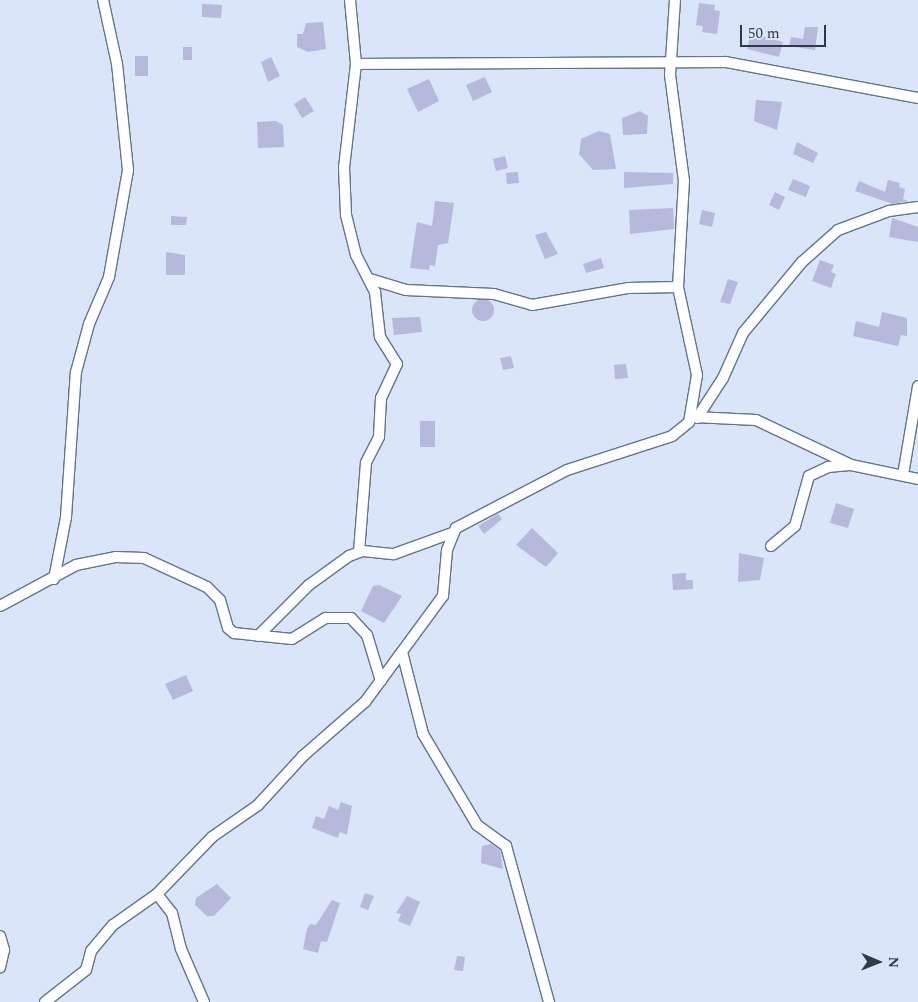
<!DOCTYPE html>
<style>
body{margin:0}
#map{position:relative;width:918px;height:1002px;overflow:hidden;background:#dae5f9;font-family:Spectral,serif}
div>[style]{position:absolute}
.building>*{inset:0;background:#b6b8dc}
.round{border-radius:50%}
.roads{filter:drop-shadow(1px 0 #637391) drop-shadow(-1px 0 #637391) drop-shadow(0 1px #637391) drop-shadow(0 -1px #637391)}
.street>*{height:10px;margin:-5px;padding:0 5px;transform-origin:5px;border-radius:5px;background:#fff}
span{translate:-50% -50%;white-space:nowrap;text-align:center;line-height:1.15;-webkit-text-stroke:5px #dae5f9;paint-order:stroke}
.north{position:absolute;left:853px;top:937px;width:50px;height:50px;-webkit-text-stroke:4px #dae5f9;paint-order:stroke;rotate:91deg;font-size:14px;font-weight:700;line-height:20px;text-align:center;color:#323946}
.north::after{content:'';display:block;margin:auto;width:18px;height:22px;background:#323946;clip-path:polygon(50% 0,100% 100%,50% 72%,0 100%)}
.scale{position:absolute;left:740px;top:25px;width:86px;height:22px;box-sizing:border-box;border:2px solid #323946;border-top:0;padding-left:6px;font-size:15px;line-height:18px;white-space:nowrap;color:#323946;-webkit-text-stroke:4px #dae5f9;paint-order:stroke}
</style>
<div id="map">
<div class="building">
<div style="clip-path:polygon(699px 3px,715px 5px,714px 10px,720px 11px,717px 34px,702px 32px,703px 26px,696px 25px)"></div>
<div style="clip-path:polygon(202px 4px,222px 5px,221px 18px,202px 17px)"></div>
<div style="clip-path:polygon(323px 22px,326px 49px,308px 52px,297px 47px,297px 34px,303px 34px,306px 23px)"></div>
<div style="clip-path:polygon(805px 27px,818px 27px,815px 50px,789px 46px,791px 37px,803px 39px)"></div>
<div style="clip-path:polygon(751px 33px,783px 42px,779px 57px,747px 49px)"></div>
<div style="clip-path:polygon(183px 47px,192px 47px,192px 60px,183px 60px)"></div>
<div style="clip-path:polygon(135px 56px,148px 56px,148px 76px,135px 76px)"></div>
<div style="clip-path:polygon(271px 57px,280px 76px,268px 82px,261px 62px)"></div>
<div style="clip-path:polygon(485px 77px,492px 92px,473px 101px,466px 85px)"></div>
<div style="clip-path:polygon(429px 79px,439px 101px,418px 112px,407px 89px)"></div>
<div style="clip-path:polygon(305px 97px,314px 111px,302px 118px,294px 104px)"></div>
<div style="clip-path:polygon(756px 100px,782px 102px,777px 130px,754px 121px)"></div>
<div style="clip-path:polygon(640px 111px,648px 116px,647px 134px,623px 135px,622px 118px)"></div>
<div style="clip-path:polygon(276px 121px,283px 125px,284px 147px,258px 148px,257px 122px)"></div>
<div style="clip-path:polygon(599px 131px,610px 134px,616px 169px,593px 170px,579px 154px,581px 139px)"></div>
<div style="clip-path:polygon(797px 142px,818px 153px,813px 163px,793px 154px)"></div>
<div style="clip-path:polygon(505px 156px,508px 168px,496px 171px,493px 159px)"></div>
<div style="clip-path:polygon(518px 172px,519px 183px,507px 184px,506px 173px)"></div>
<div style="clip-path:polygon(624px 172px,673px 173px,673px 184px,624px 188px)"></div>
<div style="clip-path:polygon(793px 179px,810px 186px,806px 197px,788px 190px)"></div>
<div style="clip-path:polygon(888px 180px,900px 183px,899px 187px,905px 189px,903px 199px,908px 201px,893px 204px,855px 191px,859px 181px,885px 192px)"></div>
<div style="clip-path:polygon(775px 192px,785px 197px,779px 210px,769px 205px)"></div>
<div style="clip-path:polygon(435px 201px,454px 203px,448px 243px,438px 245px,435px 266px,430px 265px,429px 270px,410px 268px,417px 222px,432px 226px)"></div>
<div style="clip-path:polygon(673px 208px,674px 229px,630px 234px,629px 210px)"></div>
<div style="clip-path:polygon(702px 210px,715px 213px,712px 227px,699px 224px)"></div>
<div style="clip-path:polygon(171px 216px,187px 217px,186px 225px,171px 225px)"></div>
<div style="clip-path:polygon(892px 218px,918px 227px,918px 242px,889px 237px)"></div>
<div style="clip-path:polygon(546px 232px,558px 254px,545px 259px,535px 235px)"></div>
<div style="clip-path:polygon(166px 252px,185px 255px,185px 275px,166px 275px)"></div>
<div style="clip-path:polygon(601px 258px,604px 268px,586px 273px,583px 264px)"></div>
<div style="clip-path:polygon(820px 260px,834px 265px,831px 272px,836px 274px,831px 288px,812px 281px)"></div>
<div style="clip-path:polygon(728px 279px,738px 282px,730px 304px,720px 302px)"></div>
<div class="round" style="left:472px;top:299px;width:22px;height:22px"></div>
<div style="clip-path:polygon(882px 312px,907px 318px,907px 336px,901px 335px,898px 346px,853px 336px,856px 321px,879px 327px)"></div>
<div style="clip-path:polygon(420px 317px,422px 332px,394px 335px,392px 318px)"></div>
<div style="clip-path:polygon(511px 356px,514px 368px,503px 370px,500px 358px)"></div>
<div style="clip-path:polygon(626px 364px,628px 378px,615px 379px,614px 365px)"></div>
<div style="clip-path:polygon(420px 421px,435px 421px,435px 447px,420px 447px)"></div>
<div style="clip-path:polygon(836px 503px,854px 509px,848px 528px,830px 523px)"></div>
<div style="clip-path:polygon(498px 514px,502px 519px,484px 534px,478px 526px)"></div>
<div style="clip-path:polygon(532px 528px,558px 553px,546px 567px,516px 545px)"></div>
<div style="clip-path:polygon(739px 553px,764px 558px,760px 580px,738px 582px)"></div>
<div style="clip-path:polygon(686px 573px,686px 580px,693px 580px,693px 589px,673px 590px,672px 574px)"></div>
<div style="clip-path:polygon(379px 585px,402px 596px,384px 623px,361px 611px,373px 586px)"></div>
<div style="clip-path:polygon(186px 675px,193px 691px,173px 700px,165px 684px)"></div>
<div style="clip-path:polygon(341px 802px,352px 806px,347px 835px,340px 832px,338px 838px,312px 828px,316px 816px,324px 819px,329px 806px,338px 810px)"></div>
<div style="clip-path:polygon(491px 844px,500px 850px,503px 869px,481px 863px,482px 846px)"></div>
<div style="clip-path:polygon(217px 884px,231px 898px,214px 916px,207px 916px,195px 905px,196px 898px)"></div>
<div style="clip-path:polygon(365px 893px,374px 896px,368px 910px,360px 907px)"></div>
<div style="clip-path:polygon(407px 896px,420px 902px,410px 926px,398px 921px,401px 914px,396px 913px)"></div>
<div style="clip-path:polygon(332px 900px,340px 903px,327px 942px,321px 941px,318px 953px,303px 949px,307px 929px,310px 924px,316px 925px)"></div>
<div style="clip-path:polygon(457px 956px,465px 957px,463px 971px,454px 970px)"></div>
</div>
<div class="roads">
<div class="street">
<div style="left:350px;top:0;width:64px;rotate:84.6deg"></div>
<div style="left:356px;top:64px;width:104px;rotate:96.6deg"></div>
<div style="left:344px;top:167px;width:48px;rotate:87.6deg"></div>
<div style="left:346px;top:215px;width:41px;rotate:76deg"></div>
<div style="left:356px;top:255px;width:42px;rotate:62.8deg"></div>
<div style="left:375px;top:292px;width:45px;rotate:83.7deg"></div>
<div style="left:380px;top:337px;width:32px;rotate:58deg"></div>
<div style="left:397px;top:364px;width:38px;rotate:115deg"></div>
<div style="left:381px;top:398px;width:39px;rotate:93deg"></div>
<div style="left:379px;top:437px;width:29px;rotate:117deg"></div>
<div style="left:366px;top:463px;width:88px;rotate:94.5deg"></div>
<div style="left:356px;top:64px;width:370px;rotate:-0.3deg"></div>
<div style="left:726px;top:62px;width:195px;rotate:10.6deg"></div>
<div style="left:370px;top:279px;width:38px;rotate:17deg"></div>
<div style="left:406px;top:290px;width:88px;rotate:2.6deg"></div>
<div style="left:494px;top:294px;width:40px;rotate:16deg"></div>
<div style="left:532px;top:305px;width:97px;rotate:-10deg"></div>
<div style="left:628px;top:288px;width:50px;rotate:-1.1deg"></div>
<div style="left:694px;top:417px;width:62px;rotate:2.8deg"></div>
<div style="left:756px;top:420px;width:105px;rotate:25.3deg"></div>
<div style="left:851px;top:465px;width:68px;rotate:11.8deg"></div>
<div style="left:697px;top:418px;width:48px;rotate:-57deg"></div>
<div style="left:723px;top:378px;width:49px;rotate:-66deg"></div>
<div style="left:743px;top:333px;width:92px;rotate:-50.3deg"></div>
<div style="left:802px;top:262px;width:48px;rotate:-41.6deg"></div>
<div style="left:838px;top:230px;width:54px;rotate:-20.4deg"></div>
<div style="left:889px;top:211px;width:29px;rotate:-8deg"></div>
<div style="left:903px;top:475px;width:90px;rotate:-80.4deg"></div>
<div style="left:771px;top:546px;width:31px;rotate:-40deg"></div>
<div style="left:795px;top:526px;width:52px;rotate:-74.4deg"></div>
<div style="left:809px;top:476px;width:21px;rotate:-25deg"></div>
<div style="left:828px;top:467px;width:22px;rotate:-5deg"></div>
<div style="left:54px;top:579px;width:63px;rotate:-79deg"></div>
<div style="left:66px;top:517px;width:145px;rotate:-86.1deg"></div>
<div style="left:76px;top:372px;width:50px;rotate:-74.8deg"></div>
<div style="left:89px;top:324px;width:51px;rotate:-66.9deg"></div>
<div style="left:109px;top:277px;width:109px;rotate:-79.9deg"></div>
<div style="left:128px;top:170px;width:107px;rotate:-95.9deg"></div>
<div style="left:117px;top:64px;width:66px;rotate:-102.3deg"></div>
<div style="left:0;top:606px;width:86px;rotate:-28.3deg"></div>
<div style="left:76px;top:565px;width:41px;rotate:-11.3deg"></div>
<div style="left:116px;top:557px;width:28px;rotate:2deg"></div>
<div style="left:144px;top:558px;width:69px;rotate:24.7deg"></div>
<div style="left:207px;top:587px;width:18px;rotate:45deg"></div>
<div style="left:220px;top:600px;width:29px;rotate:74deg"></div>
<div style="left:228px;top:628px;width:8px;rotate:40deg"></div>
<div style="left:234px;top:633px;width:58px;rotate:5.9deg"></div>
<div style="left:292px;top:639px;width:40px;rotate:-32deg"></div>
<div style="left:326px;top:618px;width:25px"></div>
<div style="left:351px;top:618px;width:23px;rotate:47deg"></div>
<div style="left:367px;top:635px;width:48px;rotate:73.1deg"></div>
<div style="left:258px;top:636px;width:72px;rotate:-45deg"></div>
<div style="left:309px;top:585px;width:49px;rotate:-35.9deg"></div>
<div style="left:349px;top:556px;width:15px;rotate:-20deg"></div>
<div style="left:363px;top:551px;width:31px;rotate:6deg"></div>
<div style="left:394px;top:554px;width:62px;rotate:-19.9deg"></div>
<div style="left:402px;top:652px;width:85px;rotate:75.6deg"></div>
<div style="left:423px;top:734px;width:106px;rotate:59.3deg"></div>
<div style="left:477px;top:825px;width:36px;rotate:36deg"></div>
<div style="left:506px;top:846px;width:162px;rotate:74.6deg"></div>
<div style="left:157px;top:894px;width:24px;rotate:52deg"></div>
<div style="left:172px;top:913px;width:37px;rotate:76deg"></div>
<div style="left:181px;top:949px;width:58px;rotate:66.5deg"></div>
<div style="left:0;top:936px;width:15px;rotate:74deg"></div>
<div style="left:4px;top:950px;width:18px;rotate:103deg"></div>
<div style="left:45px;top:1002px;width:52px;rotate:-38deg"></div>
<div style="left:86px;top:970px;width:20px;rotate:-75deg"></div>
<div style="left:91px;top:951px;width:34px;rotate:-50deg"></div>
<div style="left:113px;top:925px;width:54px;rotate:-35.2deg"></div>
<div style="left:157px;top:894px;width:79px;rotate:-46deg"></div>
<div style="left:212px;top:837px;width:56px;rotate:-34.8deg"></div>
<div style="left:258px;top:805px;width:67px;rotate:-47.4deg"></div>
<div style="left:303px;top:756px;width:82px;rotate:-41.1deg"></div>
<div style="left:365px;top:702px;width:132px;rotate:-53.7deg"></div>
<div style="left:443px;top:596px;width:46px;rotate:-85deg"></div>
<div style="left:447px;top:550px;width:24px;rotate:-68deg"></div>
<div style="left:456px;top:528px;width:125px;rotate:-27.6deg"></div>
<div style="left:567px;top:470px;width:110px;rotate:-17.9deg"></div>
<div style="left:672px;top:436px;width:22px;rotate:-39deg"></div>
<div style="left:689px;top:422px;width:48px;rotate:-80.3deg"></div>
<div style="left:697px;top:375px;width:90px;rotate:-102.2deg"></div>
<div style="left:678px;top:287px;width:106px;rotate:-86.8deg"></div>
<div style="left:684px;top:181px;width:107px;rotate:-97.5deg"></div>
<div style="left:670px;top:75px;width:75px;rotate:-86.2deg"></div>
</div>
</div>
<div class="north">N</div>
<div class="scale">50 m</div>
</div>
